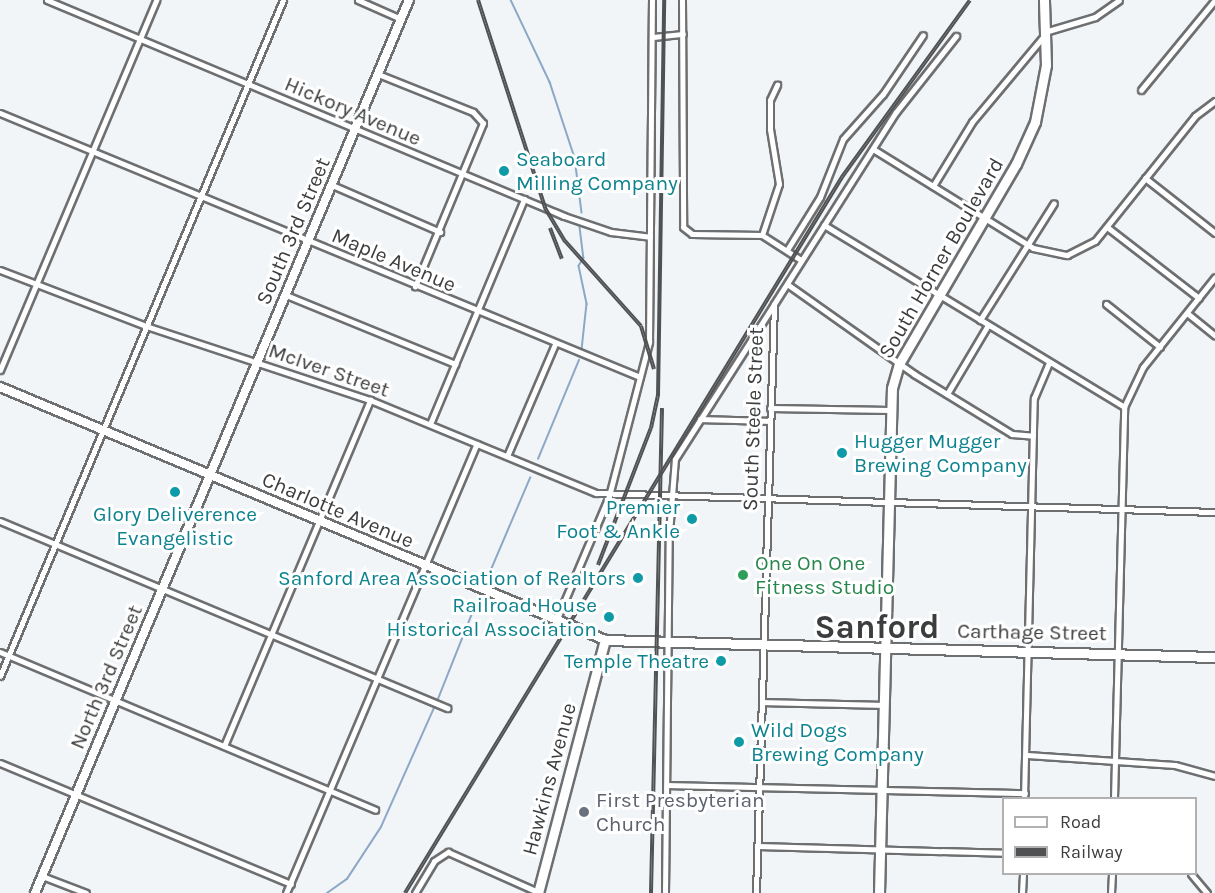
<!DOCTYPE html>
<style>
body{margin:0}
#map{position:relative;width:1215px;height:893px;overflow:hidden;background:#f2f5f8;font-family:Karla,sans-serif}
div>[style]{position:absolute}
.stream>*{height:1.5px;margin:-0.75px;padding:0 0.75px;transform-origin:0.75px;border-radius:0.75px;background:#8ca8c6}
.roads{filter:drop-shadow(2px 0 #6d6f71) drop-shadow(-2px 0 #6d6f71) drop-shadow(0 2px #6d6f71) drop-shadow(0 -2px #6d6f71)}
.street>*{height:5px;margin:-2.5px;padding:0 2.5px;transform-origin:2.5px;border-radius:2.5px;background:#fff}
.secondary>*{height:8px;margin:-4px;padding:0 4px;transform-origin:4px;border-radius:4px;background:#fff}
.primary>*{height:9px;margin:-4.5px;padding:0 4.5px;transform-origin:4.5px;border-radius:4.5px;background:#fff}
.rail>*{height:4px;margin-top:-2px;transform-origin:0;background:repeating-linear-gradient(90deg,#fff 0 4.5px,#505152 0 9px);box-sizing:border-box;border-block:2px solid #505152}
.dots>*{width:16px;height:16px;translate:-50% -50%;box-sizing:border-box;border:3px solid #fff;border-radius:50%}
span{translate:-50% -50%;white-space:nowrap;text-align:center;line-height:1.15;-webkit-text-stroke:6px #fff;paint-order:stroke}
.street-label{font-size:21px;color:#3c3d3e}
.culture-label{font-size:21px;color:#0d838f}
.left{translate:0 -50%;text-align:left}
.right{translate:-100% -50%;text-align:right}
.leisure-label{font-size:21px;color:#27864d}
.worship-label{font-size:21px;color:#5b616d}
.town-label{font-size:33px;color:#3c3d3e;font-weight:700}
.legend{position:absolute;left:1002px;top:797px;width:195px;height:78px;box-sizing:border-box;background:#fff;border:2px solid #b1b1b2;margin:0;padding:8px 10px;list-style:none;font-size:18px;color:#3c3d3e}
.legend li{display:flex;align-items:center;gap:12px;height:30px}
.legend b{width:30px;border:2px solid #b1b1b2}
</style>
<div id="map">
<div class="stream">
<div style="left:511px;top:0;width:91px;rotate:64.6deg"></div>
<div style="left:550px;top:82px;width:80px;rotate:71.8deg"></div>
<div style="left:575px;top:158px;width:55px;rotate:82.7deg"></div>
<div style="left:580px;top:227px;width:31px;rotate:83deg"></div>
<div style="left:584px;top:258px;width:9px;rotate:122deg"></div>
<div style="left:579px;top:266px;width:39px;rotate:78deg"></div>
<div style="left:587px;top:304px;width:46px;rotate:96.2deg"></div>
<div style="left:538px;top:459px;width:107px;rotate:-67.5deg"></div>
<div style="left:487px;top:579px;width:110px;rotate:-66.9deg"></div>
<div style="left:438px;top:699px;width:105px;rotate:-68.3deg"></div>
<div style="left:327px;top:893px;width:24px;rotate:-35deg"></div>
<div style="left:347px;top:879px;width:62px;rotate:-56.8deg"></div>
<div style="left:381px;top:827px;width:130px;rotate:-66deg"></div>
</div>
<div class="roads">
<div class="street">
<div style="left:47px;top:0;width:560px;rotate:22.67deg"></div>
<div style="left:564px;top:216px;width:50px;rotate:18.8deg"></div>
<div style="left:611px;top:232px;width:39px;rotate:7deg"></div>
<div style="left:358px;top:0;width:47px;rotate:23.8deg"></div>
<div style="left:682px;top:0;width:227px;rotate:89.7deg"></div>
<div style="left:683px;top:227px;width:11px;rotate:38deg"></div>
<div style="left:692px;top:234px;width:70px;rotate:0.8deg"></div>
<div style="left:762px;top:235px;width:46px;rotate:32.7deg"></div>
<div style="left:653px;top:37px;width:30px;rotate:-6deg"></div>
<div style="left:378px;top:74px;width:102px;rotate:21.8deg"></div>
<div style="left:473px;top:112px;width:15px;rotate:48deg"></div>
<div style="left:483px;top:123px;width:177px;rotate:112.6deg"></div>
<div style="left:1141px;top:90px;width:117px;rotate:-50.6deg"></div>
<div style="left:0;top:113px;width:692px;rotate:22.42deg"></div>
<div style="left:873px;top:149px;width:188px;rotate:31.7deg"></div>
<div style="left:1033px;top:248px;width:35px;rotate:12deg"></div>
<div style="left:1067px;top:255px;width:31px;rotate:-27deg"></div>
<div style="left:1095px;top:241px;width:160px;rotate:-51.3deg"></div>
<div style="left:1195px;top:116px;width:25px;rotate:-37deg"></div>
<div style="left:1145px;top:178px;width:89px;rotate:38.2deg"></div>
<div style="left:332px;top:185px;width:118px;rotate:23.5deg"></div>
<div style="left:933px;top:186px;width:75px;rotate:-58.6deg"></div>
<div style="left:972px;top:122px;width:119px;rotate:-50.1deg"></div>
<div style="left:1048px;top:31px;width:49px;rotate:-16.6deg"></div>
<div style="left:1095px;top:17px;width:29px;rotate:-35deg"></div>
<div style="left:824px;top:225px;width:351px;rotate:31.2deg"></div>
<div style="left:1107px;top:227px;width:116px;rotate:37.7deg"></div>
<div style="left:762px;top:235px;width:54px;rotate:-71.6deg"></div>
<div style="left:779px;top:184px;width:56px;rotate:-99.3deg"></div>
<div style="left:770px;top:129px;width:29px;rotate:-90deg"></div>
<div style="left:770px;top:100px;width:17px;rotate:-65deg"></div>
<div style="left:787px;top:250px;width:62px;rotate:-58.1deg"></div>
<div style="left:820px;top:197px;width:62px;rotate:-68.4deg"></div>
<div style="left:843px;top:139px;width:60px;rotate:-48.4deg"></div>
<div style="left:883px;top:94px;width:71px;rotate:-55.9deg"></div>
<div style="left:0;top:270px;width:156px;rotate:21deg"></div>
<div style="left:146px;top:326px;width:236px;rotate:18.3deg"></div>
<div style="left:370px;top:400px;width:244px;rotate:22.4deg"></div>
<div style="left:596px;top:493px;width:619px;rotate:1.76deg"></div>
<div style="left:787px;top:284px;width:156px;rotate:35.3deg"></div>
<div style="left:914px;top:374px;width:115px;rotate:31.5deg"></div>
<div style="left:1012px;top:434px;width:21px;rotate:5deg"></div>
<div style="left:286px;top:295px;width:183px;rotate:22.2deg"></div>
<div style="left:1106px;top:304px;width:69px;rotate:38.5deg"></div>
<div style="left:1187px;top:313px;width:36px;rotate:39deg"></div>
<div style="left:980px;top:320px;width:138px;rotate:-57.7deg"></div>
<div style="left:0;top:370px;width:402px;rotate:-67.1deg"></div>
<div style="left:947px;top:394px;width:80px;rotate:-59.3deg"></div>
<div style="left:770px;top:408px;width:120px;rotate:1deg"></div>
<div style="left:700px;top:419px;width:70px;rotate:1.6deg"></div>
<div style="left:430px;top:424px;width:244px;rotate:-67.3deg"></div>
<div style="left:507px;top:456px;width:122px;rotate:-66.8deg"></div>
<div style="left:0;top:521px;width:485px;rotate:22.7deg"></div>
<div style="left:556px;top:621px;width:136px;rotate:-67deg"></div>
<div style="left:609px;top:496px;width:159px;rotate:-75.4deg"></div>
<div style="left:649px;top:342px;width:342px;rotate:-89.5deg"></div>
<div style="left:0;top:652px;width:407px;rotate:22.8deg"></div>
<div style="left:0;top:676px;width:733px;rotate:-67.28deg"></div>
<div style="left:762px;top:702px;width:121px;rotate:1.4deg"></div>
<div style="left:224px;top:746px;width:376px;rotate:-67.1deg"></div>
<div style="left:1027px;top:755px;width:148px;rotate:3.9deg"></div>
<div style="left:1175px;top:765px;width:41px;rotate:15.4deg"></div>
<div style="left:0;top:763px;width:315px;rotate:22.6deg"></div>
<div style="left:668px;top:785px;width:357px;rotate:1.3deg"></div>
<div style="left:1024px;top:798px;width:400px;rotate:-88.6deg"></div>
<div style="left:1034px;top:398px;width:38px;rotate:-67deg"></div>
<div style="left:1114px;top:798px;width:391px;rotate:-88.5deg"></div>
<div style="left:1124px;top:407px;width:44px;rotate:-64.6deg"></div>
<div style="left:1143px;top:367px;width:115px;rotate:-51.3deg"></div>
<div style="left:758px;top:846px;width:246px;rotate:1.6deg"></div>
<div style="left:1191px;top:874px;width:25px;rotate:50deg"></div>
<div style="left:42px;top:876px;width:47px;rotate:21.1deg"></div>
<div style="left:286px;top:893px;width:488px;rotate:-67deg"></div>
<div style="left:415px;top:893px;width:37px;rotate:-59deg"></div>
<div style="left:434px;top:861px;width:17px;rotate:-33deg"></div>
<div style="left:448px;top:852px;width:101px;rotate:24deg"></div>
<div style="left:665px;top:893px;width:360px;rotate:-89.4deg"></div>
<div style="left:669px;top:533px;width:74px;rotate:-85.4deg"></div>
<div style="left:675px;top:459px;width:182px;rotate:-57.4deg"></div>
<div style="left:756px;top:893px;width:589px;rotate:-88.25deg"></div>
<div style="left:774px;top:304px;width:227px;rotate:-57.6deg"></div>
<div style="left:896px;top:112px;width:97px;rotate:-51.7deg"></div>
<div style="left:1022px;top:893px;width:19px;rotate:-87deg"></div>
<div style="left:1111px;top:893px;width:19px;rotate:-87deg"></div>
</div>
<div class="secondary">
<div style="left:0;top:387px;width:656px;rotate:22.69deg"></div>
<div style="left:35px;top:893px;width:968px;rotate:-67.28deg"></div>
</div>
<div class="primary">
<div style="left:538px;top:893px;width:262px;rotate:-75.2deg"></div>
<div style="left:605px;top:640px;width:610px;rotate:1.6deg"></div>
<div style="left:879px;top:893px;width:505px;rotate:-88.53deg"></div>
<div style="left:892px;top:388px;width:25px;rotate:-74deg"></div>
<div style="left:899px;top:364px;width:232px;rotate:-59.7deg"></div>
<div style="left:1016px;top:164px;width:46px;rotate:-65.7deg"></div>
<div style="left:1035px;top:122px;width:58px;rotate:-79.1deg"></div>
<div style="left:1046px;top:65px;width:65px;rotate:-91.8deg"></div>
</div>
</div>
<div class="rail">
<div style="left:478px;top:0;width:219px;rotate:72.1deg"></div>
<div style="left:545px;top:208px;width:39px;rotate:59deg"></div>
<div style="left:565px;top:241px;width:114px;rotate:48.2deg"></div>
<div style="left:641px;top:326px;width:45px;rotate:73.2deg"></div>
<div style="left:550px;top:228px;width:33px;rotate:69deg"></div>
<div style="left:598px;top:565px;width:147px;rotate:-68.9deg"></div>
<div style="left:651px;top:428px;width:33px;rotate:-78deg"></div>
<div style="left:658px;top:396px;width:396px;rotate:-89.1deg"></div>
<div style="left:405px;top:893px;width:839px;rotate:-58.6deg"></div>
<div style="left:842px;top:177px;width:218px;rotate:-54.1deg"></div>
<div style="left:651px;top:893px;width:485px;rotate:-88.7deg"></div>
</div>
<div class="dots">
<div style="left:504px;top:171px;background:#0f9aa8"></div>
<div style="left:842px;top:453px;background:#0f9aa8"></div>
<div style="left:175px;top:492px;background:#0f9aa8"></div>
<div style="left:692px;top:519px;background:#0f9aa8"></div>
<div style="left:743px;top:575px;background:#2e9e5b"></div>
<div style="left:638px;top:578px;background:#0f9aa8"></div>
<div style="left:609px;top:617px;background:#0f9aa8"></div>
<div style="left:721px;top:661px;background:#0f9aa8"></div>
<div style="left:739px;top:742px;background:#0f9aa8"></div>
<div style="left:584px;top:812px;background:#6b7280"></div>
</div>
<div class="street-label">
<span style="left:353px;top:111px;rotate:23deg">Hickory Avenue</span>
<span style="left:293px;top:231px;rotate:-67deg">South 3rd Street</span>
<span style="left:941px;top:258px;rotate:-60deg">South Horner Boulevard</span>
<span style="left:394px;top:260px;rotate:23deg">Maple Avenue</span>
<span style="left:329px;top:370px;rotate:19deg">McIver Street</span>
<span style="left:753px;top:419px;rotate:-88deg">South Steele Street</span>
<span style="left:338px;top:510px;rotate:23deg">Charlotte Avenue</span>
<span style="left:1032px;top:632px;rotate:1deg">Carthage Street</span>
<span style="left:106px;top:677px;rotate:-67deg">North 3rd Street</span>
<span style="left:549px;top:779px;rotate:-75deg">Hawkins Avenue</span>
</div>
<div class="culture-label">
<span class="left" style="left:516px;top:171px">Seaboard<br>Milling Company</span>
<span class="left" style="left:854px;top:453px">Hugger Mugger<br>Brewing Company</span>
<span class="right" style="left:680px;top:519px">Premier<br>Foot &amp; Ankle</span>
<span style="left:175px;top:526px">Glory Deliverence<br>Evangelistic</span>
<span class="right" style="left:626px;top:578px">Sanford Area Association of Realtors</span>
<span class="right" style="left:597px;top:617px">Railroad House<br>Historical Association</span>
<span class="right" style="left:709px;top:661px">Temple Theatre</span>
<span class="left" style="left:751px;top:742px">Wild Dogs<br>Brewing Company</span>
</div>
<div class="leisure-label">
<span class="left" style="left:755px;top:575px">One On One<br>Fitness Studio</span>
</div>
<div class="worship-label">
<span class="left" style="left:596px;top:812px">First Presbyterian<br>Church</span>
</div>
<div class="town-label">
<span style="left:877px;top:628px">Sanford</span>
</div>
<ul class="legend">
<li><b style="height:8px;background:#fff"></b>Road</li>
<li><b style="height:8px;background:#505152"></b>Railway</li>
</ul>
</div>
